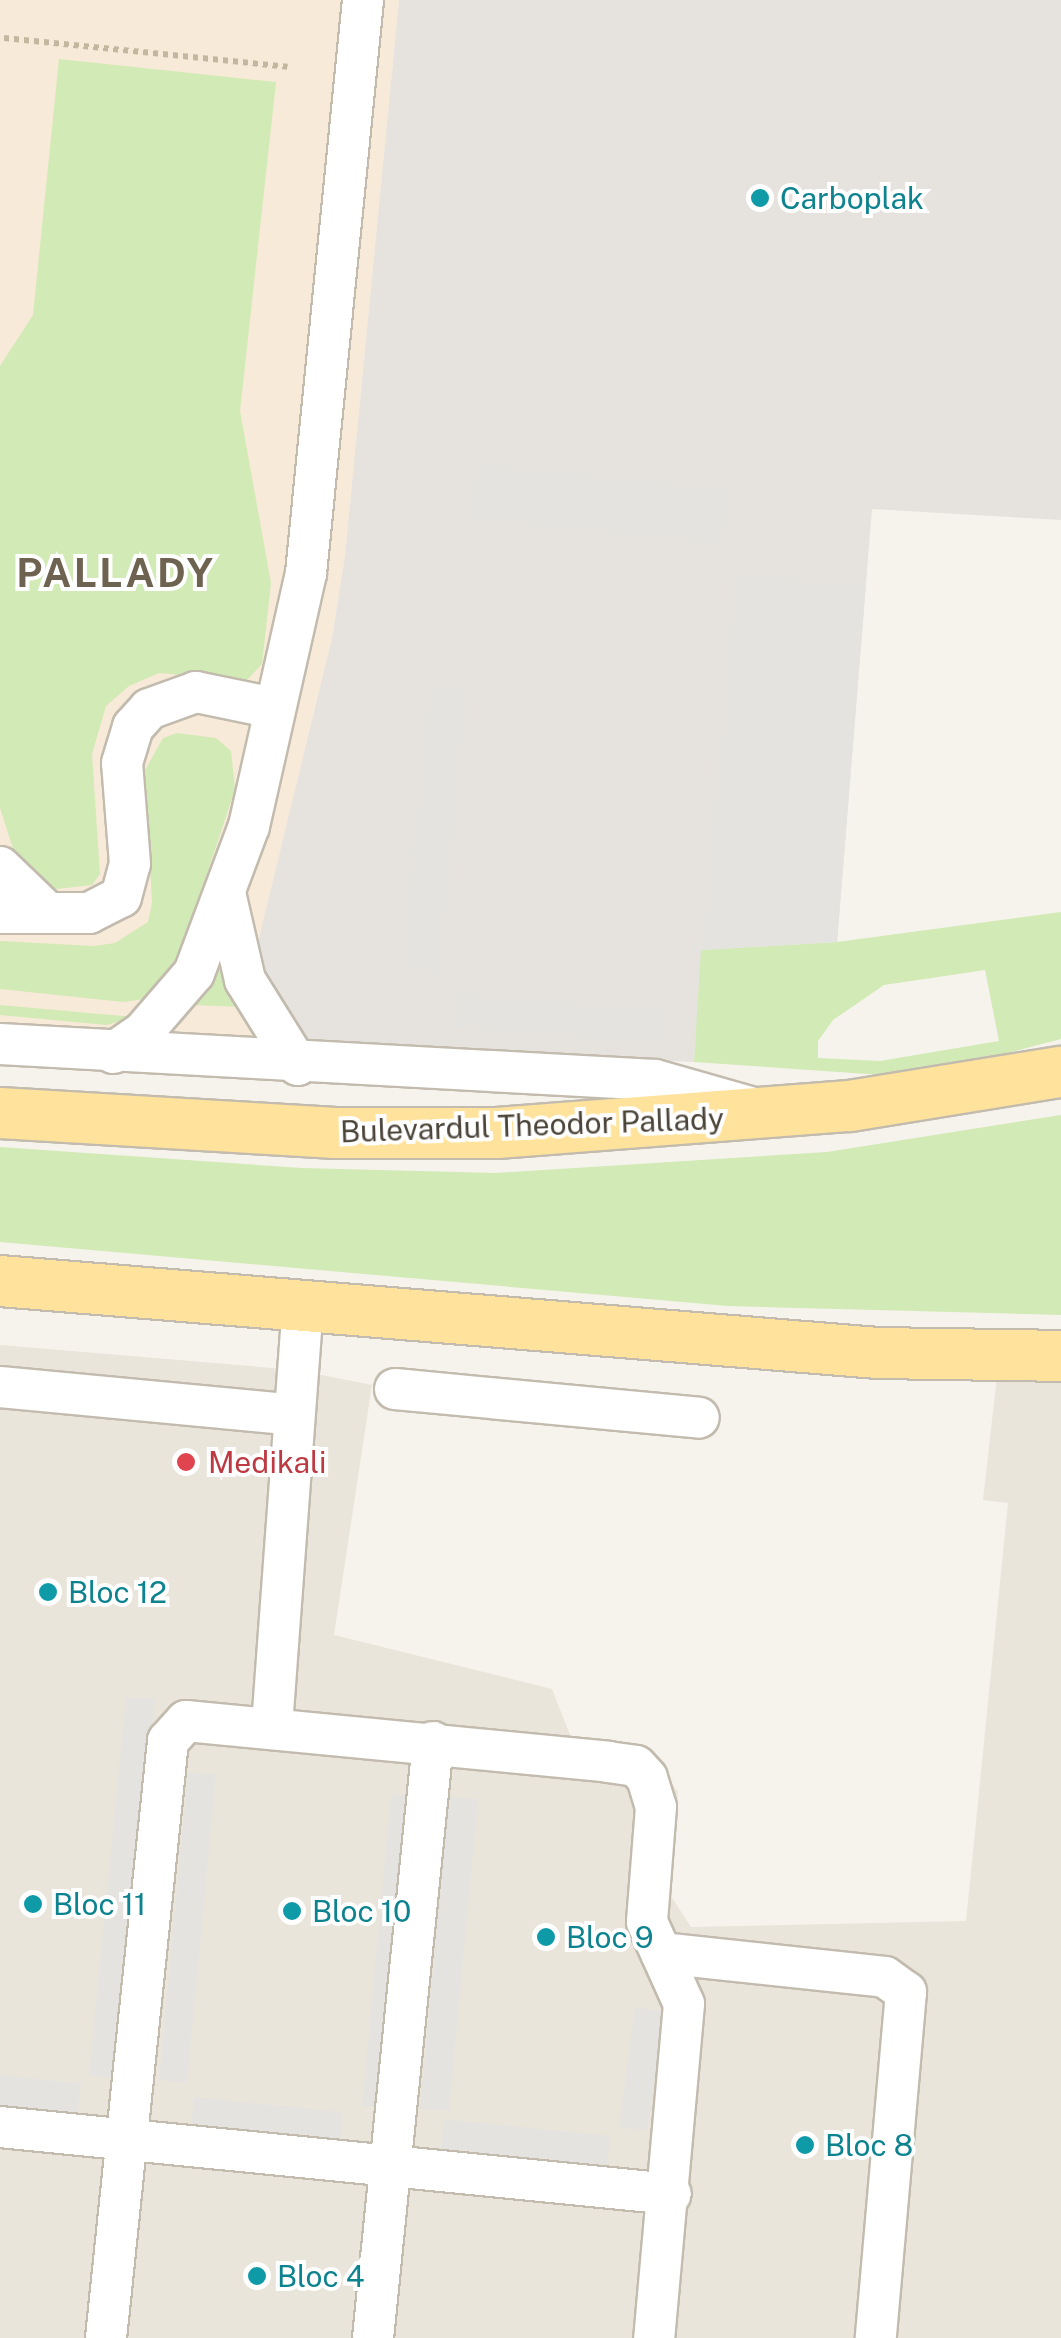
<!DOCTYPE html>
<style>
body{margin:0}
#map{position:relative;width:1061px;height:2338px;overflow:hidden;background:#f6f3ec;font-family:"Public Sans",sans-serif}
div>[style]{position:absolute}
.residential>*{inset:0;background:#eae5da}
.commercial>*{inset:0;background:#f7ead8}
.industrial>*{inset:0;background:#e6e2dd}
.green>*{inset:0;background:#d2eab5}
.parking>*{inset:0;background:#e5e3e0}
.path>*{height:6px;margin-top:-3px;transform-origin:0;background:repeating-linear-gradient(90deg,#c4b79f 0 5px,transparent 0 10px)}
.roads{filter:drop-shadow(2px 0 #c2bbae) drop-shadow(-2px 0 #c2bbae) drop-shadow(0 2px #c2bbae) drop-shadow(0 -2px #c2bbae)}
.minor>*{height:40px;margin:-20px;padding:0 20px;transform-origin:20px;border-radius:20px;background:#fff}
.major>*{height:50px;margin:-25px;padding:0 25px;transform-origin:25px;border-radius:25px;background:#ffe39c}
.dots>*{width:28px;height:28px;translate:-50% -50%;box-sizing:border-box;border:5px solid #fff;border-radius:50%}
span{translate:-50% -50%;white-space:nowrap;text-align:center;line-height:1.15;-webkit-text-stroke:8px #fff;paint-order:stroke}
.culture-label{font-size:30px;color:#0d838f}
.left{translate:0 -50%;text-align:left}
.street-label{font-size:30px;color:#4b4439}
.health-label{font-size:30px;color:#be3a42}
.district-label{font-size:40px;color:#6e6250;font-weight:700;letter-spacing:2.5px}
</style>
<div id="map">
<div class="residential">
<div style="clip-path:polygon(0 1345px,297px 1370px,372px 1385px,334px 1635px,552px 1689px,570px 1735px,655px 1761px,678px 1792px,669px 1893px,691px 1927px,966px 1921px,1008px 1503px,983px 1500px,1000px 1350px,1061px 1357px,1061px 2338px,0 2338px)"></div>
</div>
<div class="commercial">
<div style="clip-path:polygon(0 0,399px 0,345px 556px,332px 638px,257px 946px,298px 1044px,0 1025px)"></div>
</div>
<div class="industrial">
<div style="clip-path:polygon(399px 0,1061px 0,1061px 520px,872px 509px,837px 942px,702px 950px,694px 1062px,298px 1044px,265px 993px,257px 946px,332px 638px,345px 556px)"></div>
</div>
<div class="green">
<div style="clip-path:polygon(59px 59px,276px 82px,240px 411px,271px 583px,262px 664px,246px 681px,159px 673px,129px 686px,106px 706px,92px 754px,100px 874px,92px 885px,57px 889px,41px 886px,16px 858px,0 808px,0 366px,33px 315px)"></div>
<div style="clip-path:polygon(177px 733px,216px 738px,231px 751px,235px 789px,175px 971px,145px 999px,123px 1002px,0 989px,0 941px,94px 946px,115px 943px,148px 922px,152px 903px,145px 770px,163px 738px)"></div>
<div style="clip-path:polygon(evenodd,1061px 912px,1061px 1039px,976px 1061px,882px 1075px,694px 1062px,701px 950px,837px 942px,1061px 912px,985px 970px,999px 1041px,880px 1061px,818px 1058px,818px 1041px,833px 1020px,884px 985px,985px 970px)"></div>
<div style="clip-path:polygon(219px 961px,222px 963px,241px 1007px,195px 1005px,209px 967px)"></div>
<div style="clip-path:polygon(0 1005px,134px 1017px,107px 1025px,0 1015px)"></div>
<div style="clip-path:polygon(1061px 1115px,1061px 1315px,728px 1306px,0 1242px,0 1147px,302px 1168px,495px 1173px,827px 1152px)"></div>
</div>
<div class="parking">
<div style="clip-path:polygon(476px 462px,729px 489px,723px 545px,470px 519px)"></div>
<div style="clip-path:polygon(735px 573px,866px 584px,837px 942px,701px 950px)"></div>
<div style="clip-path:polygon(429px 682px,468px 686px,440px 975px,401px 971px)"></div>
<div style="clip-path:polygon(459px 993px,669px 1010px,667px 1045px,455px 1028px)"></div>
<div style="clip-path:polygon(126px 1697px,155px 1698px,118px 2079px,89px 2075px)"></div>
<div style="clip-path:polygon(188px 1772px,216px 1775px,187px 2083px,159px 2080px)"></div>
<div style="clip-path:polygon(391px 1795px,408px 1797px,379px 2107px,362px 2106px)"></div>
<div style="clip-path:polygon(449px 1797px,478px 1799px,449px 2111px,420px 2109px)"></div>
<div style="clip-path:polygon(635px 2007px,663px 2011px,648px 2130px,619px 2127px)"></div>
<div style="clip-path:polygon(0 2075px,81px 2084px,78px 2116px,0 2107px)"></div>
<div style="clip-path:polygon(194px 2097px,343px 2112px,340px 2144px,191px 2128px)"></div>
<div style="clip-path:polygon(444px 2119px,610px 2136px,607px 2166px,441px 2149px)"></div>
</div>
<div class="path">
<div style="left:4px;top:38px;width:285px;rotate:5.8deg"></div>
</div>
<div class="roads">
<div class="minor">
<div style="left:0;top:867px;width:66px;rotate:43.8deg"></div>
<div style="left:226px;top:897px;width:85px;rotate:77.1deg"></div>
<div style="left:245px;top:980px;width:100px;rotate:58.1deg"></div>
<div style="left:0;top:913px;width:89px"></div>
<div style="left:89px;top:913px;width:36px;rotate:-27deg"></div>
<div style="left:121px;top:897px;width:34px;rotate:-75deg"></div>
<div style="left:130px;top:864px;width:101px;rotate:-94.5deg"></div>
<div style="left:122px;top:763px;width:38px;rotate:-73deg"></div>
<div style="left:133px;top:727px;width:24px;rotate:-48deg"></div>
<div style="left:149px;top:709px;width:50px;rotate:-19.9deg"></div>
<div style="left:196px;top:692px;width:80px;rotate:11.6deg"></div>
<div style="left:0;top:1044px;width:656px;rotate:3.15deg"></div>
<div style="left:655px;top:1080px;width:109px;rotate:15.9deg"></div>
<div style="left:113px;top:1053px;width:37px;rotate:-35deg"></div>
<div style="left:143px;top:1032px;width:78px;rotate:-49.2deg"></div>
<div style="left:194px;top:973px;width:157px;rotate:-69.5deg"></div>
<div style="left:249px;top:826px;width:259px;rotate:-77.3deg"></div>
<div style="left:306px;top:573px;width:576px;rotate:-84.32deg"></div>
<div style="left:0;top:1387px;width:295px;rotate:5.4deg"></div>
<div style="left:395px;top:1389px;width:305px;rotate:5.4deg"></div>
<div style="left:272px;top:1726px;width:419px;rotate:-85.8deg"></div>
<div style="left:661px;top:1953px;width:225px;rotate:6.1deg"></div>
<div style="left:885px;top:1977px;width:26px;rotate:36deg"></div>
<div style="left:906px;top:1992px;width:347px;rotate:95deg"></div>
<div style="left:0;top:2127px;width:674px;rotate:5.7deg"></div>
<div style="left:106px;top:2338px;width:600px;rotate:-84.07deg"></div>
<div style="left:168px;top:1741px;width:27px;rotate:-48deg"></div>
<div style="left:186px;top:1721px;width:424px;rotate:5.5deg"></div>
<div style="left:608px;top:1762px;width:28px;rotate:8deg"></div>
<div style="left:636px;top:1766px;width:16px;rotate:47deg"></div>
<div style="left:647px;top:1778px;width:30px;rotate:73deg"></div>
<div style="left:656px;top:1807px;width:115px;rotate:94.5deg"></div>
<div style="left:647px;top:1922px;width:90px;rotate:65.7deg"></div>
<div style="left:684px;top:2004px;width:335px;rotate:95.1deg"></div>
<div style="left:373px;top:2338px;width:599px;rotate:-84.25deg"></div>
</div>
<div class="major">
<div style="left:0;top:1113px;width:336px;rotate:3.4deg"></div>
<div style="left:335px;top:1133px;width:162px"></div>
<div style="left:497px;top:1133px;width:354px;rotate:-4.4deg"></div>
<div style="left:850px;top:1106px;width:214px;rotate:-9.2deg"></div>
<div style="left:0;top:1281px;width:880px;rotate:4.69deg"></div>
<div style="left:877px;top:1353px;width:184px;rotate:0.9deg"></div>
</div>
</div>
<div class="dots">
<div style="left:760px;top:198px;background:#0f9aa8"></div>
<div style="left:186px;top:1462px;background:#e0444e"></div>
<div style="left:48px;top:1592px;background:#0f9aa8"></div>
<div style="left:33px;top:1904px;background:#0f9aa8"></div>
<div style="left:292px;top:1911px;background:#0f9aa8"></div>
<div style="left:546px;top:1937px;background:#0f9aa8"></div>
<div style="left:805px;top:2145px;background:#0f9aa8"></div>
<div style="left:257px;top:2276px;background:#0f9aa8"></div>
</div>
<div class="culture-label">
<span class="left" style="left:780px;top:198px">Carboplak</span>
<span class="left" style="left:68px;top:1592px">Bloc 12</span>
<span class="left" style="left:53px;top:1904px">Bloc 11</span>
<span class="left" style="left:312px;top:1911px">Bloc 10</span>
<span class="left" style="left:566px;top:1937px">Bloc 9</span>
<span class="left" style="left:825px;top:2145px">Bloc 8</span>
<span class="left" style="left:277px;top:2276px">Bloc 4</span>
</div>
<div class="street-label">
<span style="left:532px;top:1125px;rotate:-2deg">Bulevardul Theodor Pallady</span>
</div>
<div class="health-label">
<span class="left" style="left:208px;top:1462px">Medikali</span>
</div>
<div class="district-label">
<span style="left:116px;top:573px">PALLADY</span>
</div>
</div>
